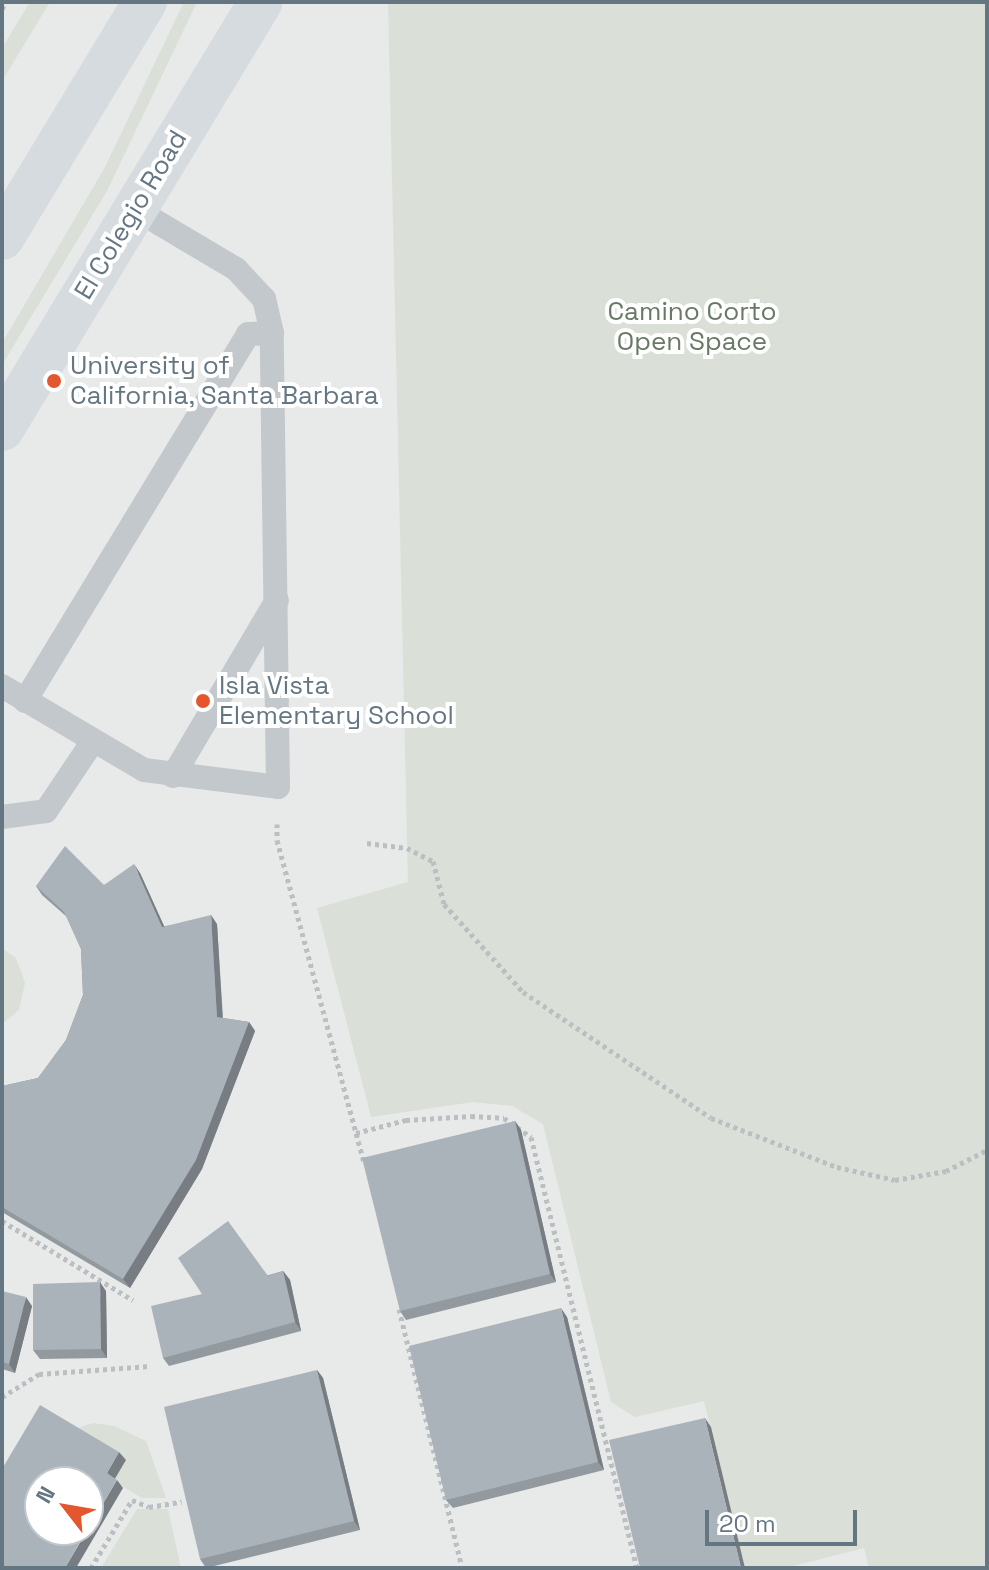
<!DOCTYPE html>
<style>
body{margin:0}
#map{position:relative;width:989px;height:1570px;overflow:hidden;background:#fafaf8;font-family:"Space Grotesk",sans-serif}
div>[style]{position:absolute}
.built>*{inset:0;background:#e8e9e9}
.green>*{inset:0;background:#dadfd7}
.path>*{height:5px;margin-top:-2.5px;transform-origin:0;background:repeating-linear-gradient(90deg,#bbbfc2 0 4px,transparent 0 8px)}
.lane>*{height:24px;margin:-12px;padding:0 12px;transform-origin:12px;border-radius:12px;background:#c3c8cc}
.secondary>*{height:44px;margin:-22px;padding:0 22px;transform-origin:22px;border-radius:22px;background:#d6dbdf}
.wall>*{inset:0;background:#929a9f}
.shaded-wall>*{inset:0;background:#777d82}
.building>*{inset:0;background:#aab3b9}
.dots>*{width:22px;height:22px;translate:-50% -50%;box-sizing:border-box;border:4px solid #fff;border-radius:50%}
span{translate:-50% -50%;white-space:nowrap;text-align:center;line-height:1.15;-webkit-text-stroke:8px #fff;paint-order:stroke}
.street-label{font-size:26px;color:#657683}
.park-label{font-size:26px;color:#687a64}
.poi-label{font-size:26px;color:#657683}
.left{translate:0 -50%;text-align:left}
.frame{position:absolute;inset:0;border:4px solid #657683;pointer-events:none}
.north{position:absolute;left:24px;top:1466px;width:80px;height:80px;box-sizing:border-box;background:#fff;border:2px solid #c1c8cd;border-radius:50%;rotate:301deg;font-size:22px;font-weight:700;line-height:32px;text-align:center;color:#657683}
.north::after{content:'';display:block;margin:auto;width:28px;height:36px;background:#e4572e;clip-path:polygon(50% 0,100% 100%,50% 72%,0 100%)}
.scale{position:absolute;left:705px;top:1510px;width:152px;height:36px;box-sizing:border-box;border:4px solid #657683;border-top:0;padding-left:10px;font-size:24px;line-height:28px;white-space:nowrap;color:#657683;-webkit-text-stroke:6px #fff;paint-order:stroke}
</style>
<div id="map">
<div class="built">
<div style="clip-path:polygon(evenodd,2px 2px,388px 2px,987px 1348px,987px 1568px,2px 1568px,2px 2px,40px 1482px,88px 1482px,88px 1530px,40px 1530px,40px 1482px)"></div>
</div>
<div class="green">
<div style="clip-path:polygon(30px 2px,50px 2px,2px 81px,2px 48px)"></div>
<div style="clip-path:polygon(184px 2px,197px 2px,107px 191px,2px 365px,2px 343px,104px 169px)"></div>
<div style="clip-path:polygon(388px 2px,987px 2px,987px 1568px,869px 1568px,864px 1548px,786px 1568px,745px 1568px,704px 1401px,635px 1417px,611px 1402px,543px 1124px,512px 1106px,473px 1102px,371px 1117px,317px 908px,408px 882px)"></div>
<div style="clip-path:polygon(2px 948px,16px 958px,25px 983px,19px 1010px,2px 1024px)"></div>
<div style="clip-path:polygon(93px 1423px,114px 1426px,146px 1441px,166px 1498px,142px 1498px,52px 1445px,57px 1435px)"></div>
<div style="clip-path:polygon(137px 1509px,168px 1509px,181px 1568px,101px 1568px)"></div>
</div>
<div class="path">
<div style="left:2px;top:9px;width:8px;rotate:-60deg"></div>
<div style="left:277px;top:824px;width:16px;rotate:90deg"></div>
<div style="left:277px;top:840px;width:335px;rotate:74.9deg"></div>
<div style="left:367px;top:843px;width:40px;rotate:7.1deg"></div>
<div style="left:407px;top:848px;width:29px;rotate:27deg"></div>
<div style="left:433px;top:861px;width:44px;rotate:75.7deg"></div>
<div style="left:444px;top:904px;width:118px;rotate:48.1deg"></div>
<div style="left:523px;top:992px;width:226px;rotate:33.8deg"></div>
<div style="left:711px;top:1118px;width:135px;rotate:21.3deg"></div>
<div style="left:837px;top:1167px;width:59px;rotate:12.6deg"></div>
<div style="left:895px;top:1180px;width:52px;rotate:-10deg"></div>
<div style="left:946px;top:1171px;width:46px;rotate:-27.1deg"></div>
<div style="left:356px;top:1133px;width:52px;rotate:-14.6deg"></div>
<div style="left:406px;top:1120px;width:65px;rotate:-3.5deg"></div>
<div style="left:471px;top:1116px;width:33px;rotate:3deg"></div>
<div style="left:504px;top:1118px;width:33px;rotate:35deg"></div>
<div style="left:531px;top:1137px;width:444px;rotate:76.2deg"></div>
<div style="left:2px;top:1221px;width:153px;rotate:31.1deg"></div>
<div style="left:399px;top:1309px;width:267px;rotate:76.3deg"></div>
<div style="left:2px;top:1397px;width:44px;rotate:-31.9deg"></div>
<div style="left:39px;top:1374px;width:111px;rotate:-4.1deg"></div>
<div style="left:91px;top:1568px;width:79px;rotate:-58.9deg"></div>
<div style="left:132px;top:1500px;width:18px;rotate:22deg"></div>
<div style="left:149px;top:1507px;width:33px;rotate:-9deg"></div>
</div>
<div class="lane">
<div style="left:2px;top:686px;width:165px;rotate:30.6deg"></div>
<div style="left:144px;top:770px;width:135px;rotate:7.2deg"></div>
<div style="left:278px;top:787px;width:454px;rotate:-90.8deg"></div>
<div style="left:272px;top:333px;width:35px;rotate:-103deg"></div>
<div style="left:264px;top:299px;width:41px;rotate:-133deg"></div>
<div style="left:236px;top:269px;width:117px;rotate:-149.3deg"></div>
<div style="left:25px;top:701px;width:429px;rotate:-58.7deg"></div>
<div style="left:248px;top:334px;width:24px;rotate:-2deg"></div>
<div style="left:173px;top:776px;width:204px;rotate:-59.4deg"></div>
<div style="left:2px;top:817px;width:44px;rotate:-7.8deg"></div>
<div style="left:46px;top:811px;width:84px;rotate:-56.1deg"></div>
</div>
<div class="secondary">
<div style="left:2px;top:238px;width:276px;rotate:-58.8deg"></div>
<div style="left:2px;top:429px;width:499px;rotate:-58.8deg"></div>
</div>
<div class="wall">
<div style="clip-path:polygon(140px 873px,164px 926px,217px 924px,223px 1018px,249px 1022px,255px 1031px,202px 1169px,130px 1288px,2px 1212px,2px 1086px,38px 1078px,66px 1040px,83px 995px,81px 949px,67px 917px,42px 895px,36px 886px,104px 885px)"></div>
<div style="clip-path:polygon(515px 1121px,521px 1130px,556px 1282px,406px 1320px,400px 1311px)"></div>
<div style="clip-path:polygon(283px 1271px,290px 1280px,301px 1331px,169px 1366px,163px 1358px,202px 1294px)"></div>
<div style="clip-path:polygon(2px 1291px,32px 1306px,15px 1373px,2px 1369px)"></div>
<div style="clip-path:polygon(106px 1291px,107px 1358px,40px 1359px,33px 1350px)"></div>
<div style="clip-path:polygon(567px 1317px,604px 1470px,453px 1508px,446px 1500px)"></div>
<div style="clip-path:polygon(317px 1370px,323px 1378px,360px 1530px,206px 1568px,200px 1559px)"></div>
</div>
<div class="shaded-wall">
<div style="clip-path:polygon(134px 864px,140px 873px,168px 935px,162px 927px)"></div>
<div style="clip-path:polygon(211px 915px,217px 924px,223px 1026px,217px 1017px)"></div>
<div style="clip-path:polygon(249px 1022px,255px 1031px,202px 1169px,130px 1288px,123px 1279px)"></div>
<div style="clip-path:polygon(515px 1121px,521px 1130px,556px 1282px,550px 1274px)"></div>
<div style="clip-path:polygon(283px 1271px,290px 1280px,301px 1331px,295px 1322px)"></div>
<div style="clip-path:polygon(100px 1282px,106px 1291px,107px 1358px,101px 1349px)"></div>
<div style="clip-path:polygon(26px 1297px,32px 1306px,15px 1373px,9px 1364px)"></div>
<div style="clip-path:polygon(561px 1308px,567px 1317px,604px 1470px,598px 1462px)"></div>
<div style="clip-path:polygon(317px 1370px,323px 1378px,360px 1530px,354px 1521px)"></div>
<div style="clip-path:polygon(705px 1418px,711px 1427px,745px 1568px,741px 1568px)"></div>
<div style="clip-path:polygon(119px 1452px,126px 1460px,113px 1482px,107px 1473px)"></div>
<div style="clip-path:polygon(117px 1480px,123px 1488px,76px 1568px,65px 1568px)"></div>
</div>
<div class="building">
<div style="clip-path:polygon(65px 846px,104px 885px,134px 864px,162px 927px,211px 915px,217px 1017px,249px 1022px,196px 1160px,123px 1279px,2px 1207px,2px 1086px,38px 1078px,66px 1040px,83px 995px,81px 949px,64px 912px,36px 886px)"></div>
<div style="clip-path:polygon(515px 1121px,550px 1274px,400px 1311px,362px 1158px)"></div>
<div style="clip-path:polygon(228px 1221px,268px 1276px,283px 1271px,295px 1322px,163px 1358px,151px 1306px,202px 1294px,178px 1258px)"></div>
<div style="clip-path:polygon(100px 1282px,101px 1349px,33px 1350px,33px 1284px)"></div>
<div style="clip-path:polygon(2px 1291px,26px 1297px,9px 1364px,2px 1362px)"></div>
<div style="clip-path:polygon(561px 1308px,598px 1462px,446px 1500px,409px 1346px)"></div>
<div style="clip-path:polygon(317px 1370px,354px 1521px,200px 1559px,164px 1407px)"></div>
<div style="clip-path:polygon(40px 1405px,119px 1452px,107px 1473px,117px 1480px,88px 1529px,88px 1482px,40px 1482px,40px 1530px,87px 1530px,65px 1568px,2px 1568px,2px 1469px)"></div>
<div style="clip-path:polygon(705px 1418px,741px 1568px,640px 1568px,609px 1440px)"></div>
</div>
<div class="dots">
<div style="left:54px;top:381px;background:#e4572e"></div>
<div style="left:203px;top:701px;background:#e4572e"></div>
</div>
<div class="street-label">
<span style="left:131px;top:215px;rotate:-59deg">El Colegio Road</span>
</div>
<div class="park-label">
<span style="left:692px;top:327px">Camino Corto<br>Open Space</span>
</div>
<div class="poi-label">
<span class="left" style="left:70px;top:381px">University of<br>California, Santa Barbara</span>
<span class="left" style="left:219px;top:701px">Isla Vista<br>Elementary School</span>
</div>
<div class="frame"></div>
<div class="north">N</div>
<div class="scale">20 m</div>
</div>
